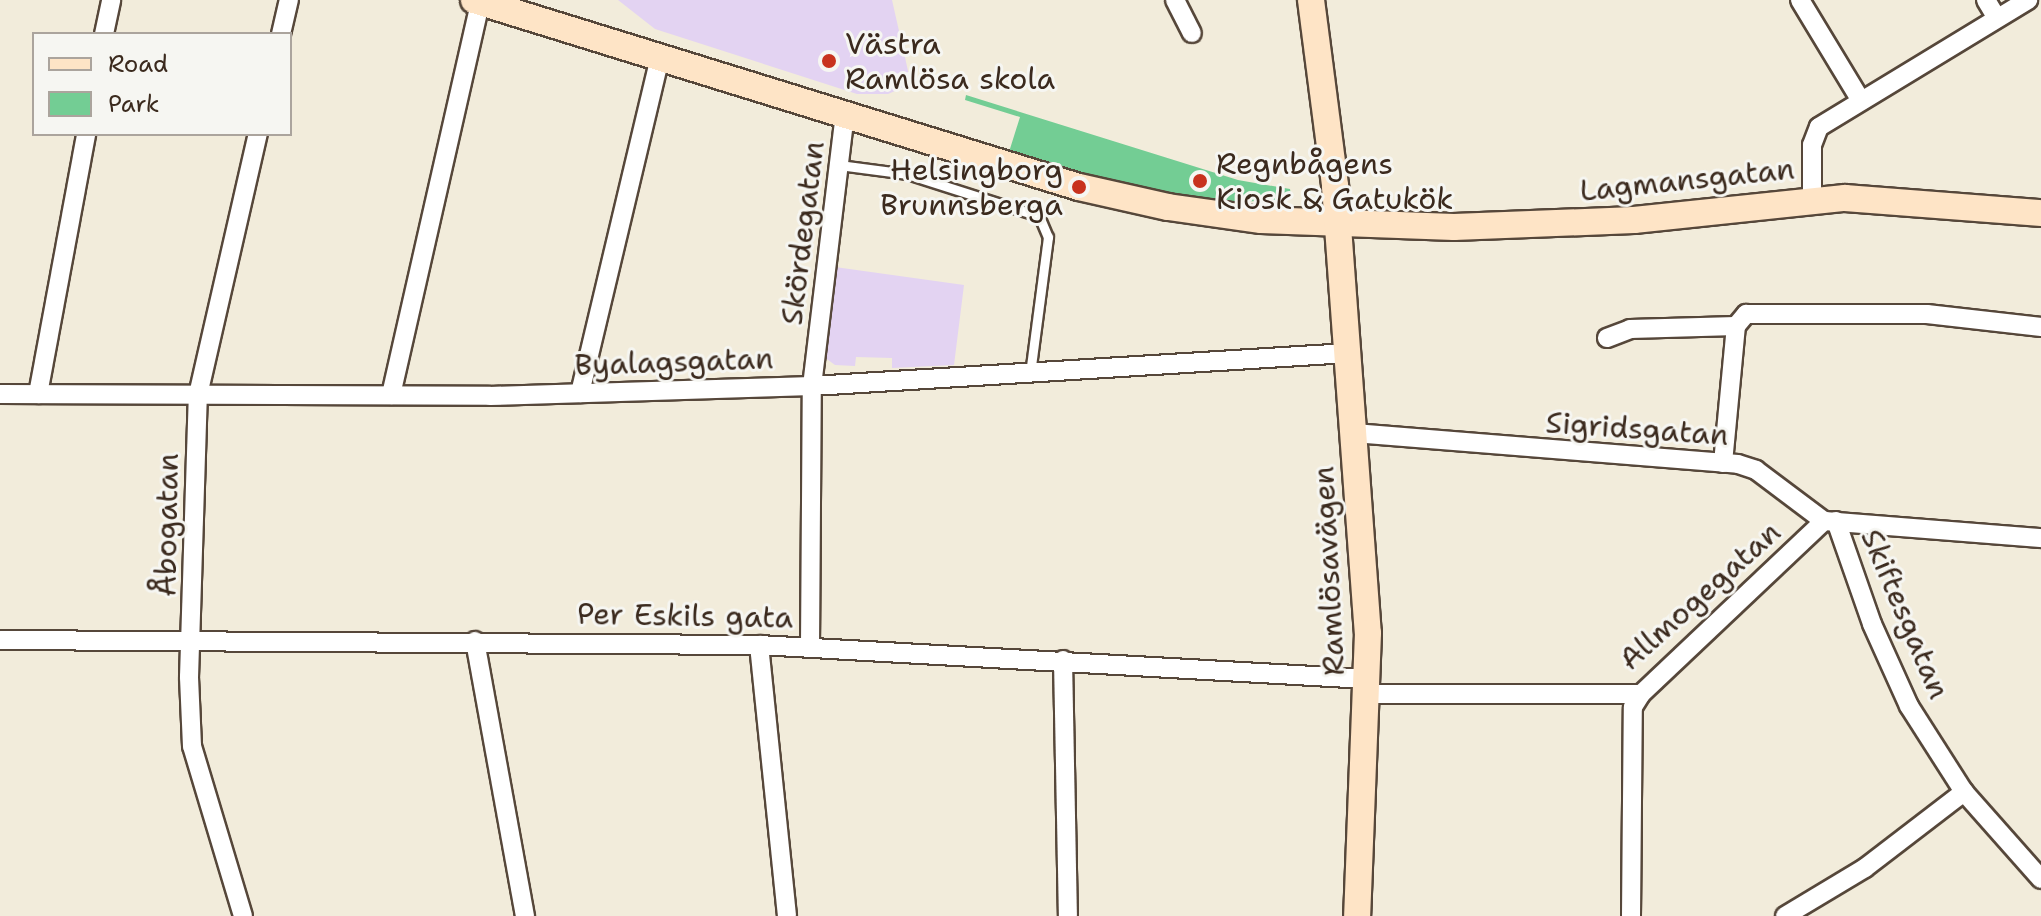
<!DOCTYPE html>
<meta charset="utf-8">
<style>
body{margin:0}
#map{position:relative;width:2041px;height:916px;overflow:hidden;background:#f2ecdb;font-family:"Shantell Sans",sans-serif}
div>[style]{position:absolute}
.built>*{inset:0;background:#e3d3f2}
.green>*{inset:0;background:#73cd94}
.roads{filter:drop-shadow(2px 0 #56473a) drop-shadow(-2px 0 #56473a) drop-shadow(0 2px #56473a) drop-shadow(0 -2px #56473a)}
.lane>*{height:9px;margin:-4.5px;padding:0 4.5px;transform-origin:4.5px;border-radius:4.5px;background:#fff}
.street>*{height:18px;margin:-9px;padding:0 9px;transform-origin:9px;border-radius:9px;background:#fff}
.secondary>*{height:26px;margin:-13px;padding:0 13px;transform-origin:13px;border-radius:13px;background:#fee4c6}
.dots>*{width:22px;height:22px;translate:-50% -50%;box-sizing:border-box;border:4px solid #f6f6f2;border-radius:50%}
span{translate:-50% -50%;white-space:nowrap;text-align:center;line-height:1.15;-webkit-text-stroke:6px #f6f6f2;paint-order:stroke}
.poi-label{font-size:30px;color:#3b2a1e}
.left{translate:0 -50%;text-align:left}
.right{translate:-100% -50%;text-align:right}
.street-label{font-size:30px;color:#3b2a1e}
.legend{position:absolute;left:32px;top:32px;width:260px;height:104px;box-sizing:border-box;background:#f6f6f2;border:2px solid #aba49d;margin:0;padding:10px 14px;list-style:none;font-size:24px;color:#3b2a1e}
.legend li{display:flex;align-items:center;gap:16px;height:40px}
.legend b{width:40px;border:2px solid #aba49d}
</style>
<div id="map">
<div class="built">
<div style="clip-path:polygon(618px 0,892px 0,911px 84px,888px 94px,857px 94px,655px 29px)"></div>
<div style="clip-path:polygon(835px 267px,964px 285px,954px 365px,892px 368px,892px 358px,856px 357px,855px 366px,835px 365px,824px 357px)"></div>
</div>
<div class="green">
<div style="clip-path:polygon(966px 95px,1238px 180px,1290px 189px,1291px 195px,1287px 200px,1232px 202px,1124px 190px,1009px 152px,1020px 117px,965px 100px)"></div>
</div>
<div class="roads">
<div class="lane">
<div style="left:839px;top:165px;width:69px;rotate:7.5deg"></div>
<div style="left:907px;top:174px;width:139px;rotate:17.7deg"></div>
<div style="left:1039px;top:216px;width:23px;rotate:67deg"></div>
<div style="left:1048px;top:237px;width:138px;rotate:97.5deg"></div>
</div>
<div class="street">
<div style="left:1175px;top:0;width:37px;rotate:63deg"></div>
<div style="left:1800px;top:0;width:116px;rotate:58.8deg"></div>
<div style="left:1986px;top:0;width:21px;rotate:59deg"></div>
<div style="left:104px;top:34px;width:35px;rotate:-78deg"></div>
<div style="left:281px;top:34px;width:35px;rotate:-77deg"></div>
<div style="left:1812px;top:199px;width:54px;rotate:-90deg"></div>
<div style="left:1812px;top:145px;width:19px;rotate:-69deg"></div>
<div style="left:1819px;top:127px;width:245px;rotate:-31.3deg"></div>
<div style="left:1607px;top:338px;width:25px;rotate:-21deg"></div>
<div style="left:1630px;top:329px;width:106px;rotate:-1.6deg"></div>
<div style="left:580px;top:393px;width:345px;rotate:-76.6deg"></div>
<div style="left:0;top:394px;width:490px;rotate:0.2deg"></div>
<div style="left:490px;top:396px;width:322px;rotate:-1.8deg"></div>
<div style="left:812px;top:386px;width:538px;rotate:-3.52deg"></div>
<div style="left:38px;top:394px;width:264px;rotate:-79.5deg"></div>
<div style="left:391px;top:395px;width:403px;rotate:-77.2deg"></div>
<div style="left:1354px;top:433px;width:385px;rotate:4.6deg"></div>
<div style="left:1738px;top:464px;width:19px;rotate:18deg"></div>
<div style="left:1756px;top:470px;width:85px;rotate:36.9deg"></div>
<div style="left:1824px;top:521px;width:218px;rotate:4.5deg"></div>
<div style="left:1723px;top:463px;width:138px;rotate:-84.6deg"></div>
<div style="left:1736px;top:326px;width:16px;rotate:-50deg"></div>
<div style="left:1746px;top:314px;width:181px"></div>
<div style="left:1927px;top:314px;width:115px;rotate:6.5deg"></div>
<div style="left:1836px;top:521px;width:109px;rotate:70.7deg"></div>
<div style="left:1872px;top:624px;width:90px;rotate:65.7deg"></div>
<div style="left:1909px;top:706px;width:102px;rotate:57.4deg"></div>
<div style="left:1964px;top:792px;width:116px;rotate:48.5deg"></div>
<div style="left:0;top:640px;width:759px;rotate:0.38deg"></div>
<div style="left:759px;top:645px;width:610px;rotate:3.2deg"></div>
<div style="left:475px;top:641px;width:280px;rotate:79.7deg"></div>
<div style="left:759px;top:645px;width:272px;rotate:84.1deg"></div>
<div style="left:810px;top:646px;width:260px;rotate:-89.6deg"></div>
<div style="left:812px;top:386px;width:273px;rotate:-83.1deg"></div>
<div style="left:1063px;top:660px;width:256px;rotate:88.9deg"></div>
<div style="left:1367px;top:694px;width:274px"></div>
<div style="left:1641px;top:694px;width:252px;rotate:-43.4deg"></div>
<div style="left:243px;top:916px;width:177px;rotate:-106.7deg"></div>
<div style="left:192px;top:746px;width:69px;rotate:-92.5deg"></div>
<div style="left:189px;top:677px;width:282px;rotate:-88.2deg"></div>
<div style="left:198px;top:395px;width:268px;rotate:-77.1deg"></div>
<div style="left:1631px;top:916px;width:209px;rotate:-89.5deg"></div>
<div style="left:1633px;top:707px;width:15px;rotate:-58deg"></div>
<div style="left:1785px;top:916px;width:93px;rotate:-31deg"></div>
<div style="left:1865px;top:868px;width:125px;rotate:-37.5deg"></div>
</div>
<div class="secondary">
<div style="left:474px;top:0;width:633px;rotate:17.18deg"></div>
<div style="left:1079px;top:187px;width:91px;rotate:12.7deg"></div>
<div style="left:1168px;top:207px;width:94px;rotate:8deg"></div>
<div style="left:1261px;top:220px;width:193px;rotate:2.1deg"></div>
<div style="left:1454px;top:227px;width:180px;rotate:-2.2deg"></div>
<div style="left:1634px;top:220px;width:212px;rotate:-6deg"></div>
<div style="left:1845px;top:198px;width:197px;rotate:4.4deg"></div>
<div style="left:1311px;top:0;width:188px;rotate:82.6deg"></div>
<div style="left:1335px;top:186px;width:448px;rotate:85.8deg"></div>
<div style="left:1368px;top:633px;width:283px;rotate:92.2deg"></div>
</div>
</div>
<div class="dots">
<div style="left:829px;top:61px;background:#c8321e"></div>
<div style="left:1200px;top:181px;background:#c8321e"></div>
<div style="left:1079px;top:187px;background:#c8321e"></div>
</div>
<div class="poi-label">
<span class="left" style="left:845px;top:61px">Västra<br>Ramlösa skola</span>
<span class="left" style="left:1216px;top:181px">Regnbågens<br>Kiosk &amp; Gatukök</span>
<span class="right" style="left:1063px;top:187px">Helsingborg<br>Brunnsberga</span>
</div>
<div class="street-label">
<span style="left:1687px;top:180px;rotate:-6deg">Lagmansgatan</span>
<span style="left:803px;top:233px;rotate:-83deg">Skördegatan</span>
<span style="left:674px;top:362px;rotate:-2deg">Byalagsgatan</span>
<span style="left:1637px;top:429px;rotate:4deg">Sigridsgatan</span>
<span style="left:167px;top:525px;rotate:-89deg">Åbogatan</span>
<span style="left:1329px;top:571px;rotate:-93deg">Ramlösavägen</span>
<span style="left:1700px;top:596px;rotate:-42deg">Allmogegatan</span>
<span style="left:1905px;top:614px;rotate:67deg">Skiftesgatan</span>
<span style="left:685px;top:616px;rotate:1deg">Per Eskils gata</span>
</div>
<ul class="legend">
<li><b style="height:10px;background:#fee4c6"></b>Road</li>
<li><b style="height:22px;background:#73cd94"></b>Park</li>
</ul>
</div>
